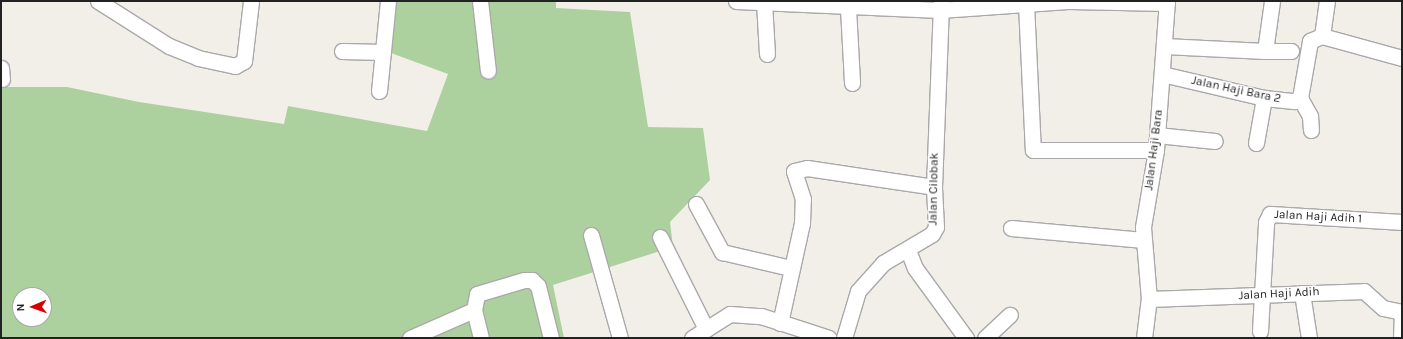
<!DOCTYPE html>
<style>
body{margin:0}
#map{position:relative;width:1403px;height:339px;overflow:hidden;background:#f2efe9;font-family:Karla,sans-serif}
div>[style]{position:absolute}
.forest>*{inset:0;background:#add19e}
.roads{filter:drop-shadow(1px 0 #a9a9a9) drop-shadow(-1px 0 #a9a9a9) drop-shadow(0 1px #a9a9a9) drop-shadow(0 -1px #a9a9a9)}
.minor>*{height:15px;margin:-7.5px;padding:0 7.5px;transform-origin:7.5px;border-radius:7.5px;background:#fff}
span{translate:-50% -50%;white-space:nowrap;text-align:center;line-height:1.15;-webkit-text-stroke:3px #fff;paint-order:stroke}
.street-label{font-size:12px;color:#222}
.frame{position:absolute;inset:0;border:2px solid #222;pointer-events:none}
.north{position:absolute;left:12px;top:287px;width:40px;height:40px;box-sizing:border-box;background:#fff;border:1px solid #a7a7a7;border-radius:50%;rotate:268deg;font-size:11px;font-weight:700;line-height:16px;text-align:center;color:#222}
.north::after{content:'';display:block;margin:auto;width:14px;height:18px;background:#d40000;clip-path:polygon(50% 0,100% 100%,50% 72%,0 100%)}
</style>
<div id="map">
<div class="forest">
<div style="clip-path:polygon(evenodd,386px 1px,556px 1px,556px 8px,630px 12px,648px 127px,703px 128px,710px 180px,670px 222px,673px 247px,553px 285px,564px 338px,1px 338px,1px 87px,67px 87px,139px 102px,284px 124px,288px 106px,427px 131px,448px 74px,391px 53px,386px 1px,20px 295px,44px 295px,44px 319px,20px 319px,20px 295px)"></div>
</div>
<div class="roads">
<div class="minor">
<div style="left:98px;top:1px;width:84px;rotate:32.4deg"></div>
<div style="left:169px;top:46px;width:31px;rotate:22deg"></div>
<div style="left:198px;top:58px;width:38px;rotate:12deg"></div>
<div style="left:235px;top:66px;width:10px;rotate:-29deg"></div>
<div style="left:244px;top:61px;width:60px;rotate:-83.3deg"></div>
<div style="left:480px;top:1px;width:70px;rotate:83.5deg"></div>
<div style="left:736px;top:1px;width:204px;rotate:2.5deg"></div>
<div style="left:940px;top:10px;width:128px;rotate:-4deg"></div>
<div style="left:1069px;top:1px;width:98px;rotate:1.2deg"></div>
<div style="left:764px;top:2px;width:52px;rotate:86.7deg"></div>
<div style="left:1026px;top:4px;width:146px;rotate:87.3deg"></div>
<div style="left:1033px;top:150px;width:123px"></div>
<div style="left:848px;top:8px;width:75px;rotate:86.9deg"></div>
<div style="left:1322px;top:36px;width:35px;rotate:-82deg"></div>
<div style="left:1164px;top:46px;width:101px;rotate:2.8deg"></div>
<div style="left:1265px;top:51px;width:50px;rotate:-82deg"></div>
<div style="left:342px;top:51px;width:41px;rotate:1.4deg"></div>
<div style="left:1265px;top:51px;width:26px"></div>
<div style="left:1px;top:68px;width:11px;rotate:85deg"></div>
<div style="left:1162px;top:74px;width:105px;rotate:13.2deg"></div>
<div style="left:1264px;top:98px;width:30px;rotate:6deg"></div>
<div style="left:1294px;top:101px;width:7px;rotate:-27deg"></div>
<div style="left:1300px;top:98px;width:58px;rotate:-80deg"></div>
<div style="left:1310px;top:41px;width:13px;rotate:-23deg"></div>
<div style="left:1322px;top:36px;width:83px;rotate:15.4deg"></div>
<div style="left:379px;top:91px;width:90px;rotate:-84.3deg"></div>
<div style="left:1300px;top:98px;width:21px;rotate:61deg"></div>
<div style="left:1310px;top:116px;width:14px;rotate:86deg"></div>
<div style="left:1157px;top:135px;width:58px;rotate:5.9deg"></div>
<div style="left:1256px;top:143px;width:46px;rotate:-79.9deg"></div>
<div style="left:696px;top:204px;width:55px;rotate:61.6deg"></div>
<div style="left:722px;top:252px;width:71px;rotate:13.1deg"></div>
<div style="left:1011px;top:228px;width:133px;rotate:5.2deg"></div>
<div style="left:591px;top:235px;width:107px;rotate:74.3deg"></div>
<div style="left:660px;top:237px;width:103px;rotate:63.4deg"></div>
<div style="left:908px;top:250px;width:19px;rotate:69deg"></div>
<div style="left:915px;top:268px;width:87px;rotate:53.9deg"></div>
<div style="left:1302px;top:293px;width:46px;rotate:81.2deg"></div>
<div style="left:1149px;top:299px;width:215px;rotate:-2.1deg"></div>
<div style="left:1364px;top:291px;width:25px;rotate:42deg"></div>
<div style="left:1383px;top:308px;width:19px;rotate:12deg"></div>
<div style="left:780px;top:323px;width:102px;rotate:-77.6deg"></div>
<div style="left:802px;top:223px;width:24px;rotate:-88deg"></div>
<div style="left:803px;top:199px;width:29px;rotate:-108deg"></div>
<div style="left:794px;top:171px;width:13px;rotate:-13deg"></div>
<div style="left:807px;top:168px;width:128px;rotate:8.5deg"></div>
<div style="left:1260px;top:331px;width:109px;rotate:-86.8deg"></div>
<div style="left:1266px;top:222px;width:9px;rotate:-63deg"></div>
<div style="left:1270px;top:214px;width:132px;rotate:3.5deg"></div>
<div style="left:410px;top:338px;width:70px;rotate:-23.6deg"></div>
<div style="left:481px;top:338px;width:29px;rotate:-104deg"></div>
<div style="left:474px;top:310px;width:16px;rotate:-79deg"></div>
<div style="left:477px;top:294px;width:49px;rotate:-16.6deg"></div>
<div style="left:524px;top:280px;width:8px"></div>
<div style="left:532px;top:280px;width:8px;rotate:45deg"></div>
<div style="left:538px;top:286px;width:54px;rotate:76deg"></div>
<div style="left:692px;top:338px;width:45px;rotate:-32.3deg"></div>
<div style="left:730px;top:314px;width:31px;rotate:4deg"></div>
<div style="left:761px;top:316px;width:71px;rotate:17.9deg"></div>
<div style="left:844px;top:338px;width:49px;rotate:-73.4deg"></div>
<div style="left:858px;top:291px;width:38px;rotate:-48deg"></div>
<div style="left:883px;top:263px;width:57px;rotate:-30.6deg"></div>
<div style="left:932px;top:234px;width:8px;rotate:-60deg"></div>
<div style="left:936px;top:227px;width:40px;rotate:-92.9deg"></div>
<div style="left:934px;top:187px;width:186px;rotate:-87.8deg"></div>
<div style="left:985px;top:338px;width:34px;rotate:-43deg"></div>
<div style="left:1144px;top:338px;width:39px;rotate:-83deg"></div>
<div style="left:1149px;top:299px;width:72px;rotate:-94.8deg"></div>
<div style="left:1143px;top:227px;width:78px;rotate:-80.4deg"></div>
<div style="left:1156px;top:150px;width:149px;rotate:-85.8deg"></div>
<div style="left:1401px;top:338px;width:26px;rotate:-88deg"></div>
</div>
</div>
<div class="street-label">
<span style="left:1236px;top:90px;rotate:12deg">Jalan Haji Bara 2</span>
<span style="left:1154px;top:150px;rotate:-83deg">Jalan Haji Bara</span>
<span style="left:934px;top:189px;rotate:-89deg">Jalan Cilobak</span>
<span style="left:1318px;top:217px;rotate:3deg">Jalan Haji Adih 1</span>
<span style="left:1279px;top:294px;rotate:-3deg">Jalan Haji Adih</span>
</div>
<div class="frame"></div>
<div class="north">N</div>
</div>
